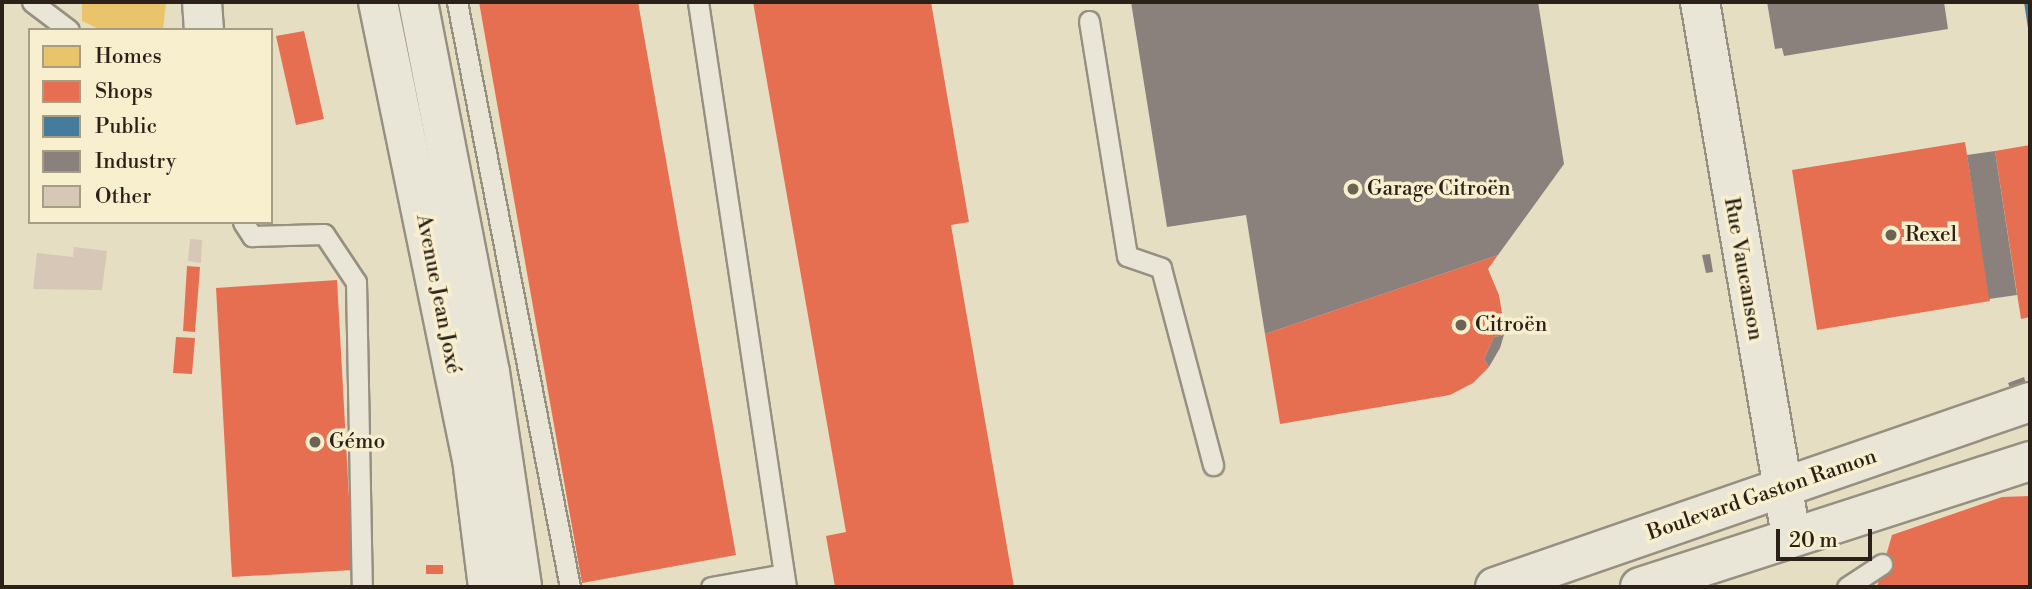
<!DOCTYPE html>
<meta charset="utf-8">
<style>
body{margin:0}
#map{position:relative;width:2032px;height:589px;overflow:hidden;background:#e6dec3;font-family:"Libre Bodoni",serif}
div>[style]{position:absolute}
.homes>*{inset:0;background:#e9c46a}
.shops>*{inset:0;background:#e76f51}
.public>*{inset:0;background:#457b9d}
.industry>*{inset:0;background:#8a817c}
.building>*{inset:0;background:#d7c7b6}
.roads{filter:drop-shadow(2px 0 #969080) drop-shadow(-2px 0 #969080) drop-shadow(0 2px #969080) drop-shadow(0 -2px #969080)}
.lane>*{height:19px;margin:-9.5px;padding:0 9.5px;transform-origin:9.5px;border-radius:9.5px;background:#e9e6d8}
.street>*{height:38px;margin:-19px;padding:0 19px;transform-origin:19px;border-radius:19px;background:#e9e6d8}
.secondary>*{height:38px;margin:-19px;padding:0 19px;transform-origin:19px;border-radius:19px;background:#e9e6d8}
.dots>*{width:19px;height:19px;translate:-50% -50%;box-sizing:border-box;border:4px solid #f8efce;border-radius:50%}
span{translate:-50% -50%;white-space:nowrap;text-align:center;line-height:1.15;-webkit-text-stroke:7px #f8efce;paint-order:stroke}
.poi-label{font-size:21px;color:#2c2118}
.left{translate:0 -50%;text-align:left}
.street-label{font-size:21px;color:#2c2118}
.frame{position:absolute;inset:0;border:4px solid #2c2118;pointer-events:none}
.legend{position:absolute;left:28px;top:28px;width:245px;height:196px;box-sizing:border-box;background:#f8efce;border:2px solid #a69d85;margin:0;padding:9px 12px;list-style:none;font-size:21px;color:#2c2118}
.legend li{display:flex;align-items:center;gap:14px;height:35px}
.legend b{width:35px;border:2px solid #a69d85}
.scale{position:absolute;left:1776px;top:529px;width:96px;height:32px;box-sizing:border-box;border:4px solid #2c2118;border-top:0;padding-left:9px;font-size:21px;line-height:24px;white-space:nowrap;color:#2c2118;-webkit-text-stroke:5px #f8efce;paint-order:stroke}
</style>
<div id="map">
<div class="homes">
<div style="clip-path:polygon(82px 2px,166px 2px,163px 30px,101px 30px,82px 21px)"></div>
</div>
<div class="shops">
<div style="clip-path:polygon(479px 2px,638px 2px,736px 555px,582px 583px)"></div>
<div style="clip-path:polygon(753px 2px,931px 2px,969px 222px,951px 225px,1014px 587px,835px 587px,826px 536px,846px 532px)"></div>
<div style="clip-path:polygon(304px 31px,324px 119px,296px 125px,276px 36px)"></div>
<div style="clip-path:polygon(1965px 142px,1990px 301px,1817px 330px,1792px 170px)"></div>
<div style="clip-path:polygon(2030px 145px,2030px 317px,2021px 319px,1995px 151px)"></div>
<div style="clip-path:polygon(1498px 255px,1488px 269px,1499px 295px,1505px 331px,1504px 335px,1494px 337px,1484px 359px,1489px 367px,1473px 383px,1450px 395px,1280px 424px,1265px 334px)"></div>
<div style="clip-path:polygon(187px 266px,200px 267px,195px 332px,183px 331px)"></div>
<div style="clip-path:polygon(337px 280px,353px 570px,232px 577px,216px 288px)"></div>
<div style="clip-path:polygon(176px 337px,195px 338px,192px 374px,173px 373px)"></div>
<div style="clip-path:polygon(2030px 496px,2030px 587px,1877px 587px,1892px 535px,2002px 497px)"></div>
<div style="clip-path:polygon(426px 565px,443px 565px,443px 574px,426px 574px)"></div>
</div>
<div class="public">
<div style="clip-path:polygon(2024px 2px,2030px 2px,2030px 34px,2029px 35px)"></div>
</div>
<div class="industry">
<div style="clip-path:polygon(1131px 2px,1538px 2px,1564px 164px,1498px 255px,1265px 334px,1246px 215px,1167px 227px)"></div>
<div style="clip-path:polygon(1767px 2px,1944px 2px,1948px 29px,1784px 56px,1782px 48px,1775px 49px)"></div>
<div style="clip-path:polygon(1995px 151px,2017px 295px,1989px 299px,1967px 155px)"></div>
<div style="clip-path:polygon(1710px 254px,1713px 272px,1706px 273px,1702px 255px)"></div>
<div style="clip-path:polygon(1504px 335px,1500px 348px,1489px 367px,1484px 359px,1494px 337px)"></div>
<div style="clip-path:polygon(2024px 377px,2026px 384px,2011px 390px,2008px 383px)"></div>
</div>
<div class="building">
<div style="clip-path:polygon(190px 239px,202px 240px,201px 263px,188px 261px)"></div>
<div style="clip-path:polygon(74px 247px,107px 251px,102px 290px,33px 289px,37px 253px,73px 257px)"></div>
</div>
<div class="roads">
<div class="lane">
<div style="left:32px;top:2px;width:46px;rotate:37.1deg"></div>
<div style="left:457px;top:2px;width:596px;rotate:79.07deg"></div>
<div style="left:698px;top:2px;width:592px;rotate:81.45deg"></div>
<div style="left:1089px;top:21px;width:238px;rotate:80.8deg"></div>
<div style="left:1127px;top:256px;width:36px;rotate:19deg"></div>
<div style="left:1161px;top:268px;width:204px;rotate:75.2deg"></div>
<div style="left:243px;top:222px;width:17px;rotate:57deg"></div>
<div style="left:252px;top:236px;width:72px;rotate:-1.6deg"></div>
<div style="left:324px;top:234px;width:58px;rotate:56.3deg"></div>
<div style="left:356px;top:282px;width:305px;rotate:88.9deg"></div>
<div style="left:711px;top:587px;width:74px;rotate:-10.1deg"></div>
<div style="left:1847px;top:587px;width:42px;rotate:-33.3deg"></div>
</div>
<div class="street">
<div style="left:202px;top:2px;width:28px;rotate:86deg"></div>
<div style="left:1700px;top:2px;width:542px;rotate:80.33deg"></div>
</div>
<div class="secondary">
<div style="left:378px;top:2px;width:467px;rotate:78.4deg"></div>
<div style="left:472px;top:459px;width:129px;rotate:82.9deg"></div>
<div style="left:418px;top:2px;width:377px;rotate:79deg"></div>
<div style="left:490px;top:372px;width:217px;rotate:81.5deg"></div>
<div style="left:1495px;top:587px;width:566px;rotate:-19.08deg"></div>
<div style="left:1640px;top:587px;width:410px;rotate:-17.9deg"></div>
</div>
</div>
<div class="dots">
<div style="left:1353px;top:189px;background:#6d6354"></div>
<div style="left:1891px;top:235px;background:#6d6354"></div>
<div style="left:1461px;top:325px;background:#6d6354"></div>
<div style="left:315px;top:442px;background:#6d6354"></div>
</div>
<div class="poi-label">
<span class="left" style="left:1367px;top:189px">Garage Citroën</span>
<span class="left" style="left:1905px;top:235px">Rexel</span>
<span class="left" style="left:1475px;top:325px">Citroën</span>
<span class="left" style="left:329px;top:442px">Gémo</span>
</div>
<div class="street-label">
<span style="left:1743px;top:269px;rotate:80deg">Rue Vaucanson</span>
<span style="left:438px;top:294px;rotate:79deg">Avenue Jean Joxé</span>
<span style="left:1762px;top:495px;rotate:-19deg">Boulevard Gaston Ramon</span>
</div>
<div class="frame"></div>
<ul class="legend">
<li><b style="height:19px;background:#e9c46a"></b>Homes</li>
<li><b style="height:19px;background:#e76f51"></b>Shops</li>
<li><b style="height:19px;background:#457b9d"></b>Public</li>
<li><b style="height:19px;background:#8a817c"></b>Industry</li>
<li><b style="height:19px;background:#d7c7b6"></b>Other</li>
</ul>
<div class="scale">20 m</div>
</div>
